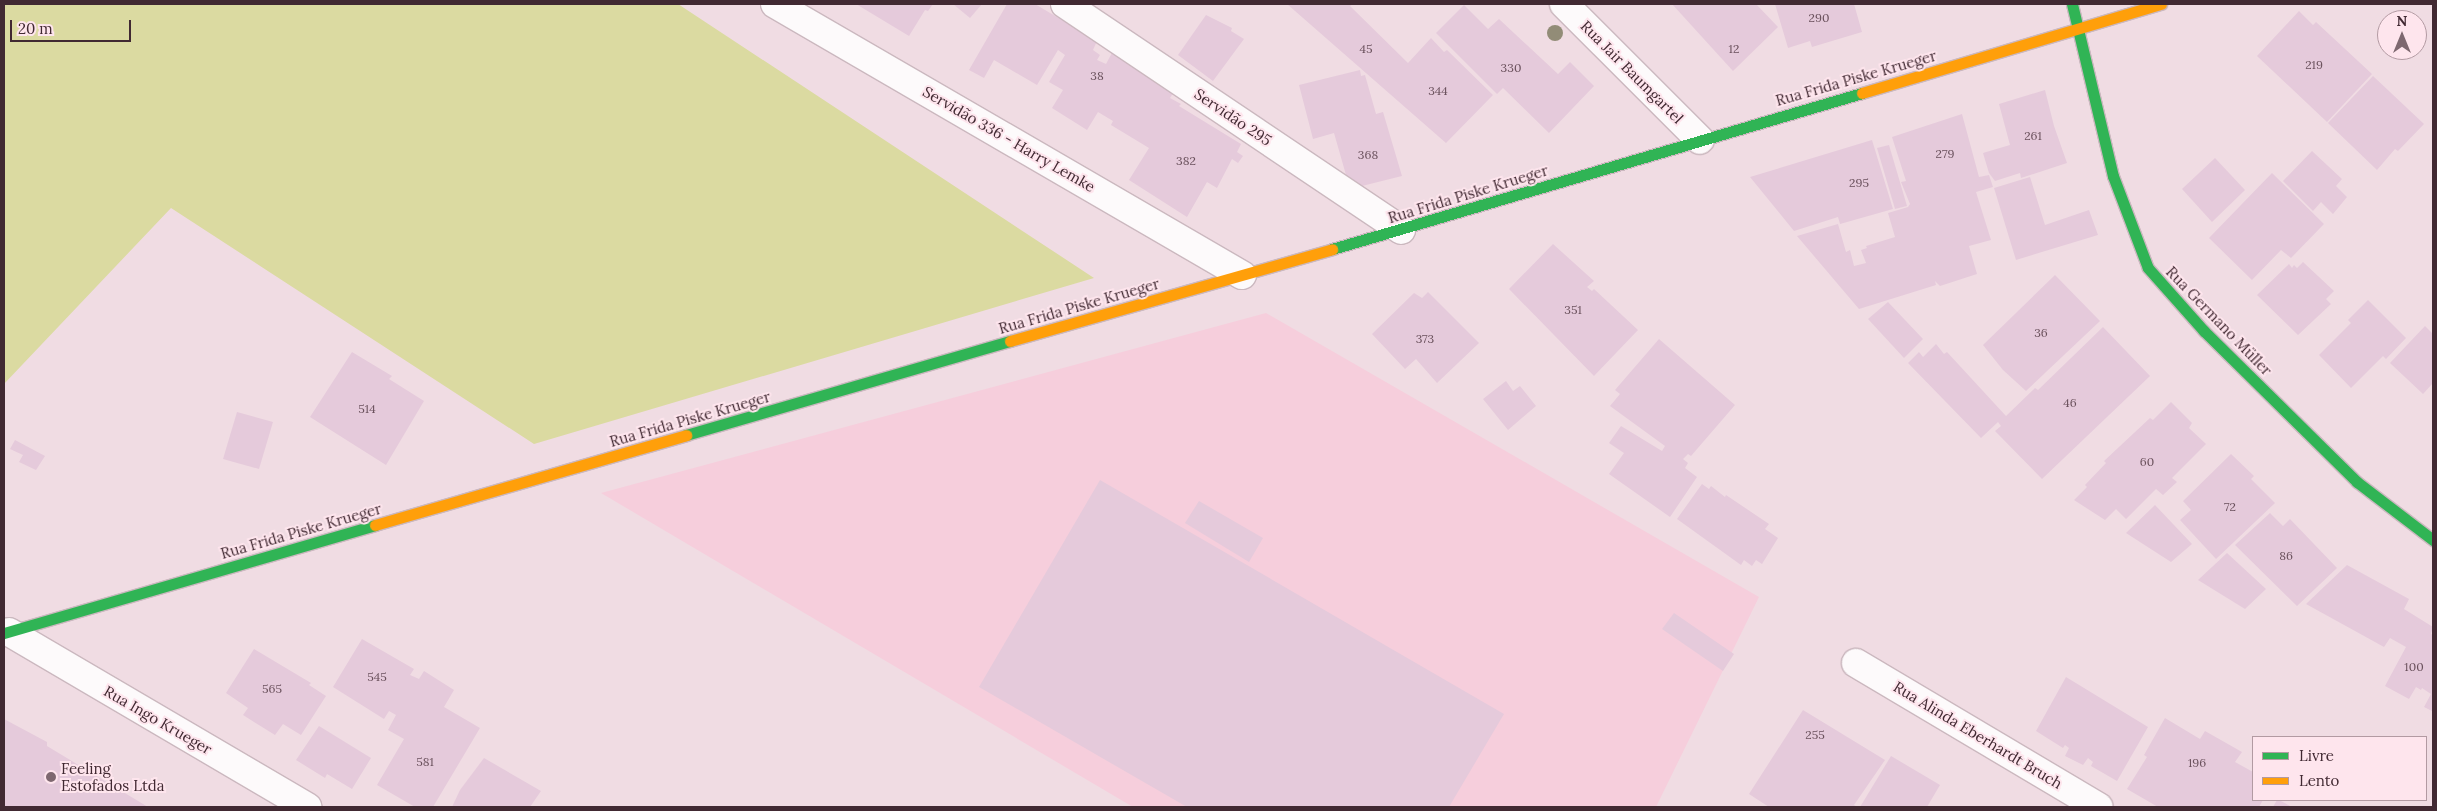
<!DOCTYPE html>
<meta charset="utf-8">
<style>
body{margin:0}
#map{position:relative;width:2437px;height:811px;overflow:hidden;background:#f0dce3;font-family:Lora,serif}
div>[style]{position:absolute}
.built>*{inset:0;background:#f6cedc}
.green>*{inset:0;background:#dbdaa1}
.building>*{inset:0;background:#e5cadb}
.roads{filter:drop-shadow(1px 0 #cbb8bf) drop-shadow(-1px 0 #cbb8bf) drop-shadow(0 1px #cbb8bf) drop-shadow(0 -1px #cbb8bf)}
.street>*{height:28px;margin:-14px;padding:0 14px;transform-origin:14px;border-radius:14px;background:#fdfafb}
.fast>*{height:11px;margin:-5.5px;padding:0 5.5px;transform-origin:5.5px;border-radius:5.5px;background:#30b455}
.slow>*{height:11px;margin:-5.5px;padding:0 5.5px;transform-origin:5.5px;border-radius:5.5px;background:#ff9f0a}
.trees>*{width:16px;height:16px;margin:-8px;border-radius:50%;background:#928c77}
.dots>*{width:14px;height:14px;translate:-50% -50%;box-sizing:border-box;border:2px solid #fee5ed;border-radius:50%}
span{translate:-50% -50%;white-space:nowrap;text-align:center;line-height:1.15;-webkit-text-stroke:4px #fee5ed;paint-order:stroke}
.number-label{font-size:12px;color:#6a515c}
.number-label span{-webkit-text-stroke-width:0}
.street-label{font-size:15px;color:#412932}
.poi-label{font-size:15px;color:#412932}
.left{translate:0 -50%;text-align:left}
.frame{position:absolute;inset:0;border:5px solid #412932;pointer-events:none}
.legend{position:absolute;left:2252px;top:736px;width:175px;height:65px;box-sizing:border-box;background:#fee5ed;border:1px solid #b29aa2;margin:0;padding:6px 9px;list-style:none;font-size:15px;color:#412932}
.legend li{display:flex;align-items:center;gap:10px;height:25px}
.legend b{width:25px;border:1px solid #b29aa2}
.north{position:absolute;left:2377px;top:10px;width:50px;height:50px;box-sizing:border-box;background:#fee5ed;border:1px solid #b29aa2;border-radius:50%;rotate:0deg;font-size:14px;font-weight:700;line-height:20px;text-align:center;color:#412932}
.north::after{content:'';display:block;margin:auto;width:18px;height:22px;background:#7e6870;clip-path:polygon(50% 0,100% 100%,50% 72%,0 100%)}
.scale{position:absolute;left:10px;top:20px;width:121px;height:22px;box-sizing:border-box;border:2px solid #412932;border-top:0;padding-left:6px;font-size:15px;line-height:18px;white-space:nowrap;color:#412932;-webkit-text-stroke:4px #fee5ed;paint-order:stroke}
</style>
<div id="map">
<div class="built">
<div style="clip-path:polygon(1266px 313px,1759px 597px,1656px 807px,1133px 807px,601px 493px)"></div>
</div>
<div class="green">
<div style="clip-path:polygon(4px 4px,678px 4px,1094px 278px,534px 444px,171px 208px,4px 384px)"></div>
</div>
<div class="building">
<div style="clip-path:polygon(856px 4px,933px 4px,928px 11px,925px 10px,909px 36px)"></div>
<div style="clip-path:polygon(953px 4px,982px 4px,970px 18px)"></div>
<div style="clip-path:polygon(1007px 4px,1035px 4px,1097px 41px,1093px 50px,1100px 55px,1097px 60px,1106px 64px,1113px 51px,1175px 90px,1170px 98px,1181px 104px,1179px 106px,1241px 144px,1237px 152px,1243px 156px,1238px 163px,1232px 159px,1217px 188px,1207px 182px,1187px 217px,1129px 180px,1149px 148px,1111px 125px,1113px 121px,1098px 112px,1087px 130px,1052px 108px,1063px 90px,1049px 82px,1065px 55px,1058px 50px,1037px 85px,994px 60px,984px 78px,969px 70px)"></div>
<div style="clip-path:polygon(1287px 4px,1353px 4px,1350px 6px,1408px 63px,1431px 38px,1444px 52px,1447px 50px,1493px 95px,1446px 143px)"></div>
<div style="clip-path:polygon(1672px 4px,1756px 4px,1778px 27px,1733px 71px)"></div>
<div style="clip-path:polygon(1775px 4px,1854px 4px,1862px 32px,1812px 47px,1810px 41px,1788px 48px)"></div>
<div style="clip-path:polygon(1464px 5px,1488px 29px,1499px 19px,1558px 74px,1570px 62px,1594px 86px,1549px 133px,1503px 88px,1497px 94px,1436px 33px)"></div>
<div style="clip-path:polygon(2299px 11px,2313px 25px,2316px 22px,2372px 74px,2327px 122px,2257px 56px)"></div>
<div style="clip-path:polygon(1206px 15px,1232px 28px,1231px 31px,1244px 39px,1213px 81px,1178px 55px)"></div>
<div style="clip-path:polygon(1360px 70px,1361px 76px,1365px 75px,1376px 114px,1383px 112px,1402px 176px,1350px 189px,1334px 133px,1313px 139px,1299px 85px)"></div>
<div style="clip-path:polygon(2373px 76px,2424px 124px,2398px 151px,2395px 149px,2377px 170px,2328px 123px)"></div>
<div style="clip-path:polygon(2045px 90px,2054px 126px,2067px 163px,2021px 178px,2020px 173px,1995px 181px,1989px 173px,1983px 153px,2010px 145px,1999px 104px)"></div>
<div style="clip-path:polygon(1962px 114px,1979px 177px,1989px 175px,1993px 187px,1976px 192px,1991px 240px,1969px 246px,1977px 274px,1940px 286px,1935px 281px,1936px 285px,1859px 309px,1797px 236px,1838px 224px,1846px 252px,1850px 250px,1854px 266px,1866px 263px,1861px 250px,1867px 248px,1866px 246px,1895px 237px,1888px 213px,1908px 207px,1910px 204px,1901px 182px,1906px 181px,1892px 137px)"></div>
<div style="clip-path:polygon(1872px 140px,1893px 209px,1840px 224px,1838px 217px,1794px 231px,1750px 177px)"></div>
<div style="clip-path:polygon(1889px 145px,1907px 206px,1895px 209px,1877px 148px)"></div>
<div style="clip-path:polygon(2312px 151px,2342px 179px,2336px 186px,2347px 197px,2333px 214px,2321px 202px,2313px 211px,2283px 181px)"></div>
<div style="clip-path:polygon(2215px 158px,2245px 190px,2212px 222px,2182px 189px)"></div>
<div style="clip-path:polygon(2272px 173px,2324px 224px,2291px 258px,2281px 250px,2252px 280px,2209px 238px)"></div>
<div style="clip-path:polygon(2030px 177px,2045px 225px,2089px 210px,2098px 235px,2016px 260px,1994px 188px)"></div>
<div style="clip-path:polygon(1553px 244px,1594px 281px,1587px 287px,1592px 291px,1594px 289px,1638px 330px,1594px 376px,1509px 289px)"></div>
<div style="clip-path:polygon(2303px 262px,2334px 291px,2326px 299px,2331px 304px,2298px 335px,2257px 295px,2289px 264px,2292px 268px,2294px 265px,2297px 268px)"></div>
<div style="clip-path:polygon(2055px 275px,2100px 321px,2026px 391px,2003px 370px,1983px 345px)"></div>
<div style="clip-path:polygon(1428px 292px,1479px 343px,1437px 383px,1416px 359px,1405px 369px,1372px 334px,1414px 293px,1422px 298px)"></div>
<div style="clip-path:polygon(2368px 300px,2406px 338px,2386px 359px,2383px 356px,2351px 388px,2319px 355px,2351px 323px,2348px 320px)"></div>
<div style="clip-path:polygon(1888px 302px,1923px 339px,1904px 358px,1868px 319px)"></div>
<div style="clip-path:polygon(2425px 326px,2433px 334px,2433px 383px,2423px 394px,2390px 363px)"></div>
<div style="clip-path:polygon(2103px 327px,2150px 376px,2042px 479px,1995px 431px,2001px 426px,1998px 422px,1981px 438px,1908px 363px,1919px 352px,1923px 357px,1936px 344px,1944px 354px,1947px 352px,2006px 416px,2035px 388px,2038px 390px)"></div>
<div style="clip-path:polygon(1659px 339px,1735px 405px,1691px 456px,1688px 454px,1683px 459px,1688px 463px,1685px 468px,1697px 477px,1670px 517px,1609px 474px,1624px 453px,1609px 443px,1621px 426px,1662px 451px,1665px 446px,1610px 406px,1620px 394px,1615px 390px)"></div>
<div style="clip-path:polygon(352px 352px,392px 376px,389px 379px,424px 401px,386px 465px,310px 417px)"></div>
<div style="clip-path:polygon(1506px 381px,1513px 391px,1520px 386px,1536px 406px,1508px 430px,1483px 399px)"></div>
<div style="clip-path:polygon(2171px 402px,2192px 423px,2189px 428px,2206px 444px,2172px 478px,2177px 482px,2163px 495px,2156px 489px,2126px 519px,2116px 509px,2105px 520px,2074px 500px,2087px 487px,2085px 485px,2106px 463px,2104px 461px,2150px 418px,2153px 420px)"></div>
<div style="clip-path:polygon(237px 412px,273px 422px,259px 469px,223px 459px)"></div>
<div style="clip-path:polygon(15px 440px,45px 456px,36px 470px,19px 462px,23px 455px,10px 449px)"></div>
<div style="clip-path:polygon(2231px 454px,2254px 476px,2251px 479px,2275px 503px,2216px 559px,2180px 520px,2191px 510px,2183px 501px)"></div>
<div style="clip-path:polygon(1100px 480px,1504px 714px,1449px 807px,1187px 807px,979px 687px)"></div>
<div style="clip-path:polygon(1702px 484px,1709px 489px,1711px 486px,1725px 497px,1726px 495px,1769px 524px,1765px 529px,1778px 538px,1762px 564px,1756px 560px,1752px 566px,1744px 560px,1741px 565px,1677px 519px)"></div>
<div style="clip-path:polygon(1199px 501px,1263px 538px,1249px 562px,1185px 523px)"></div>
<div style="clip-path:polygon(2155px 505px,2192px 544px,2171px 562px,2126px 533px)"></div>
<div style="clip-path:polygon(2270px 513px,2283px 526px,2290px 519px,2337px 568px,2297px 606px,2235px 545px)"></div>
<div style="clip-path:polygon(2227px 553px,2266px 589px,2245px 609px,2198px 580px)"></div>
<div style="clip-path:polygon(2347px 565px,2409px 599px,2404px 609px,2433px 627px,2431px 634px,2433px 635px,2432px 711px,2424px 707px,2431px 694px,2422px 688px,2421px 690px,2416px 687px,2409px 699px,2385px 686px,2406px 647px,2390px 638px,2384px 647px,2306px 604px)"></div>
<div style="clip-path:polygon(1674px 613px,1734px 654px,1723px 671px,1662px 629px)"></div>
<div style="clip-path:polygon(362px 639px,414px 669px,410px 675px,419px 679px,424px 671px,454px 690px,444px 707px,480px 728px,433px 807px,415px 807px,377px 785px,404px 739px,388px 730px,396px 715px,389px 711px,384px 719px,333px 687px)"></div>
<div style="clip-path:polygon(254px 649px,311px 683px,309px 685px,326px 696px,301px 735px,283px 724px,275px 735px,243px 715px,248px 708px,226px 693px)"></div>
<div style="clip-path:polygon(2066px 677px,2148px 727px,2117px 781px,2091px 766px,2093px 762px,2088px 758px,2083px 765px,2065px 756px,2069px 748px,2065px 745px,2063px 748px,2036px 731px)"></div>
<div style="clip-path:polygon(1803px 710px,1885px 760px,1854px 805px,1857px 807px,1769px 807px,1749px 794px)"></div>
<div style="clip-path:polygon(2165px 718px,2200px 739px,2205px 731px,2242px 752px,2235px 762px,2253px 772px,2253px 800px,2263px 800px,2259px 807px,2158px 807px,2127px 789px,2147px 757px,2144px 755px)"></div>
<div style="clip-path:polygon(4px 719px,47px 742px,47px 746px,148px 807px,4px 807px)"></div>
<div style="clip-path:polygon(319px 726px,371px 758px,352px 789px,327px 774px,325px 778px,296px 760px)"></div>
<div style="clip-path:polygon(1891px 756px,1940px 785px,1927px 807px,1860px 807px)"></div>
<div style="clip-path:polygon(484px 758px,541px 791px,530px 807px,452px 807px,460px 790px)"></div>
<div style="clip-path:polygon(2277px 800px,2279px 800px,2292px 807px,2273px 807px)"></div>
</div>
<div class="roads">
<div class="street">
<div style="left:775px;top:4px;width:540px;rotate:30.13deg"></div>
<div style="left:1065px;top:4px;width:405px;rotate:33.9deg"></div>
<div style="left:1564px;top:4px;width:192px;rotate:45deg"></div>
<div style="left:9px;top:632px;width:346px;rotate:30.4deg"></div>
<div style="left:1856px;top:663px;width:282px;rotate:30.7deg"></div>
</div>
<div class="fast">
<div style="left:2072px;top:4px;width:177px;rotate:76.6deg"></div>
<div style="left:2113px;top:176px;width:98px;rotate:69.2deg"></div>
<div style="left:2148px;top:268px;width:84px;rotate:48.4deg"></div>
<div style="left:2204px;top:331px;width:215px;rotate:44.6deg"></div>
<div style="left:2357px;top:482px;width:96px;rotate:37.3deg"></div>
<div style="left:1332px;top:249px;width:552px;rotate:-16.4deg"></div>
<div style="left:686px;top:435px;width:337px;rotate:-16.2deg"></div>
<div style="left:4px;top:633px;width:386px;rotate:-16.2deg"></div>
</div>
<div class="slow">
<div style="left:1862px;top:93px;width:312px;rotate:-16.6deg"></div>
<div style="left:1010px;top:341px;width:335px;rotate:-15.9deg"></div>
<div style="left:375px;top:525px;width:324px;rotate:-16.1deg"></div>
</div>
</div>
<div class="trees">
<div style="left:1555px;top:33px"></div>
</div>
<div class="dots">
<div style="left:51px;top:777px;background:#7e6870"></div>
</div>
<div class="number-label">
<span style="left:1819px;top:18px">290</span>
<span style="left:1366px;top:49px">45</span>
<span style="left:1734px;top:49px">12</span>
<span style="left:2314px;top:65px">219</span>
<span style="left:1511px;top:68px">330</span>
<span style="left:1097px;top:76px">38</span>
<span style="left:1438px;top:91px">344</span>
<span style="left:2033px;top:136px">261</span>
<span style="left:1945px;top:154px">279</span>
<span style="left:1368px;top:155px">368</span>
<span style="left:1186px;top:161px">382</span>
<span style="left:1859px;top:183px">295</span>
<span style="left:1573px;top:310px">351</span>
<span style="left:2041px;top:333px">36</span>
<span style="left:1425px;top:339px">373</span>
<span style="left:2070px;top:403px">46</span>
<span style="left:367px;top:409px">514</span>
<span style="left:2147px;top:462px">60</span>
<span style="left:2230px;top:507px">72</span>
<span style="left:2286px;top:556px">86</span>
<span style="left:2414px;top:667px">100</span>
<span style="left:377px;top:677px">545</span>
<span style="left:272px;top:689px">565</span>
<span style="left:1815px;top:735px">255</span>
<span style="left:425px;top:762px">581</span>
<span style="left:2197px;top:763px">196</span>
</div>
<div class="street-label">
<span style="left:1632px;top:72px;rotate:45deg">Rua Jair Baumgartel</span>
<span style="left:1856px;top:78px;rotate:-16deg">Rua Frida Piske Krueger</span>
<span style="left:1233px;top:117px;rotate:34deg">Servidão 295</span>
<span style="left:1009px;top:139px;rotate:30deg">Servidão 336 - Harry Lemke</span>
<span style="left:1468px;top:194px;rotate:-17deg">Rua Frida Piske Krueger</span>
<span style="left:1079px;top:306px;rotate:-16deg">Rua Frida Piske Krueger</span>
<span style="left:2219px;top:321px;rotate:46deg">Rua Germano Müller</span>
<span style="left:690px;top:419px;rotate:-16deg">Rua Frida Piske Krueger</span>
<span style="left:301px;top:531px;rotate:-16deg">Rua Frida Piske Krueger</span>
<span style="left:158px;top:720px;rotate:30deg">Rua Ingo Krueger</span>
<span style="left:1978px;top:735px;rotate:31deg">Rua Alinda Eberhardt Bruch</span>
</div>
<div class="poi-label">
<span class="left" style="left:61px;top:777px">Feeling<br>Estofados Ltda</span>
</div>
<div class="frame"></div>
<ul class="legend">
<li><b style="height:6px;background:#30b455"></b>Livre</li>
<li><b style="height:6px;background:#ff9f0a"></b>Lento</li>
</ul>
<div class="north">N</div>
<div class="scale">20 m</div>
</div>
